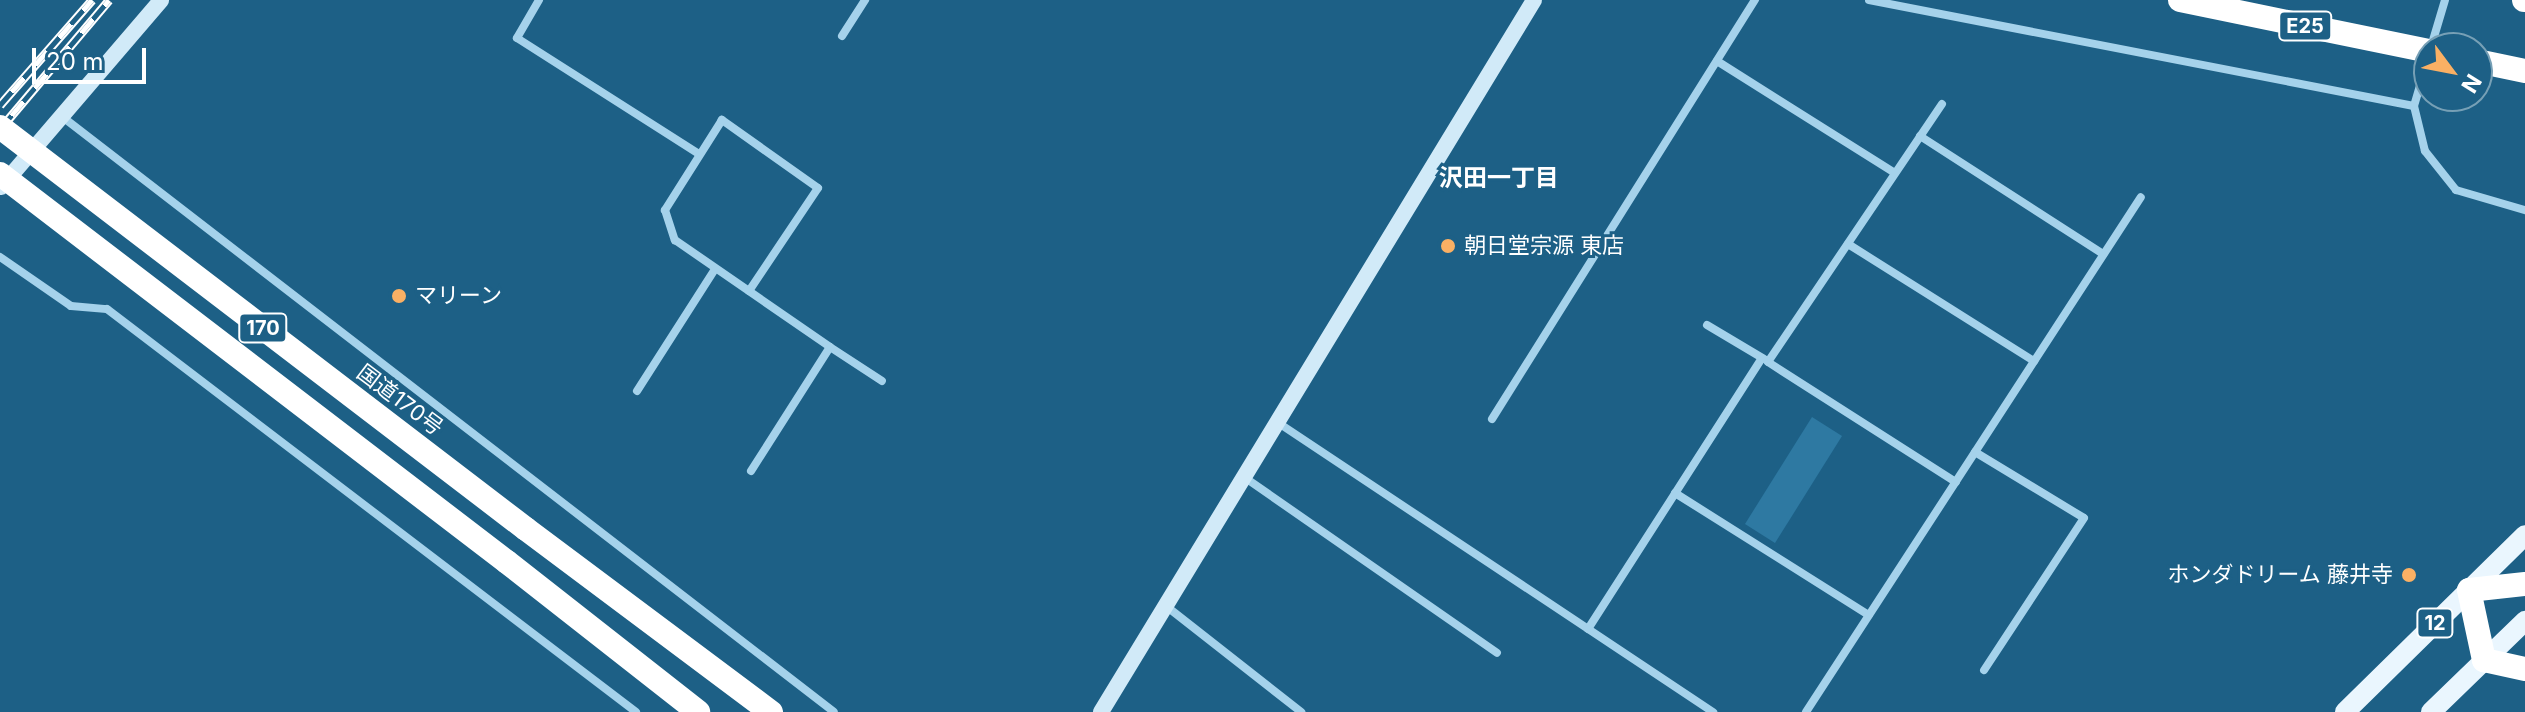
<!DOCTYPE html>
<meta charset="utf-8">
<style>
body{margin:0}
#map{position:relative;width:2525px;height:712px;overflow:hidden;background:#1d6086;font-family:Inter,"Noto Sans JP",sans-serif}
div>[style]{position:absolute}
.green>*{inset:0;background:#2e79a2}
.street>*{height:8px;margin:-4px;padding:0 4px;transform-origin:4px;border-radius:4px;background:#a5d2eb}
.secondary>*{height:16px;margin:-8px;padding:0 8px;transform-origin:8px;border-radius:8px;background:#d1eaf8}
.primary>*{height:20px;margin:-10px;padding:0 10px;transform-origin:10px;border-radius:10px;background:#eaf6fe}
.highway>*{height:24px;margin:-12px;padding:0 12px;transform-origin:12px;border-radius:12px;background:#fff}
.rail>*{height:9px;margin-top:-4.5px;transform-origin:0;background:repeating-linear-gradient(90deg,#1d6086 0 18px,#fff 0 36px);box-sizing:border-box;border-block:2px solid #fff}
.highway-bridge>*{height:24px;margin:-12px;padding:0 12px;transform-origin:12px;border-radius:12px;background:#fff}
.dots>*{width:22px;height:22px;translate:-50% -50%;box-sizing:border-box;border:4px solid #1d6086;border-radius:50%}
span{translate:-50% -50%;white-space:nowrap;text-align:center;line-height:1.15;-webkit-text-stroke:6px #1d6086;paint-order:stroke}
.shield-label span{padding:2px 6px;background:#1d6086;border:2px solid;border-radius:6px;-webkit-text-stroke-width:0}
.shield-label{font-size:20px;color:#fff;font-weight:700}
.poi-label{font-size:22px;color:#fff}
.left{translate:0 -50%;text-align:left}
.right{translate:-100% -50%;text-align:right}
.street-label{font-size:22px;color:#fff}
.neighbourhood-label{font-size:24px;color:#fff;font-weight:700}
.north{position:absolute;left:2413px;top:32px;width:80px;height:80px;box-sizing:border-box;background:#1d6086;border:2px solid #77a0b6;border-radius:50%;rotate:122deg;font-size:22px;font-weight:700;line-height:32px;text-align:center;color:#fff}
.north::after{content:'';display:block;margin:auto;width:28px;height:36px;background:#fab064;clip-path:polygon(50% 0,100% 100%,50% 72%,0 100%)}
.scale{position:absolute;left:32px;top:48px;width:114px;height:36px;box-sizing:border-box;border:4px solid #fff;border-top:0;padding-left:10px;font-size:24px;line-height:28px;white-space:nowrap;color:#fff;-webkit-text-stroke:6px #1d6086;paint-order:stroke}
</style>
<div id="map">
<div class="green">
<div style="clip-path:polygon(1812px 417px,1842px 436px,1775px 543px,1745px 524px)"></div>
</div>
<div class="street">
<div style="left:539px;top:0;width:44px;rotate:120.1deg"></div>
<div style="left:517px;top:38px;width:216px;rotate:32.5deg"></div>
<div style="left:1869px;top:0;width:555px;rotate:11.01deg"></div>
<div style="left:842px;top:36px;width:43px;rotate:-57.4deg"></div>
<div style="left:2431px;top:47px;width:49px;rotate:-73.4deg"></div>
<div style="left:2429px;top:55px;width:53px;rotate:106.4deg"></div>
<div style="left:2414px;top:106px;width:46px;rotate:76.3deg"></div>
<div style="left:2425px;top:151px;width:50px;rotate:51.5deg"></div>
<div style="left:2456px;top:190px;width:72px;rotate:16.2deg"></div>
<div style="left:1717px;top:61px;width:210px;rotate:32.2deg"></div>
<div style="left:1942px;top:104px;width:311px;rotate:124deg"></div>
<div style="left:1768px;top:362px;width:223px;rotate:32.6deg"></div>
<div style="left:60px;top:115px;width:977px;rotate:37.64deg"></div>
<div style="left:1920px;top:136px;width:218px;rotate:32.8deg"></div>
<div style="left:1848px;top:244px;width:220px;rotate:32.2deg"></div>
<div style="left:0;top:257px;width:86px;rotate:34.6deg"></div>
<div style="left:71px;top:306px;width:36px;rotate:5deg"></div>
<div style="left:107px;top:309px;width:665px;rotate:37.3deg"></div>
<div style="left:749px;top:291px;width:124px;rotate:-56.2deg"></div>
<div style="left:818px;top:188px;width:118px;rotate:-144.7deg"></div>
<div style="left:722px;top:120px;width:107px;rotate:122.3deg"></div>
<div style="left:665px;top:210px;width:32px;rotate:72deg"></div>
<div style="left:675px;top:240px;width:188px;rotate:34.6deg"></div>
<div style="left:830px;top:347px;width:62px;rotate:33.2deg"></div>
<div style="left:1707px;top:325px;width:66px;rotate:30.8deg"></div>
<div style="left:637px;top:391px;width:145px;rotate:-57.4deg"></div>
<div style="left:1492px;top:419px;width:495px;rotate:-57.9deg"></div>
<div style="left:1277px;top:422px;width:524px;rotate:33.63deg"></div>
<div style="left:1975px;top:452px;width:127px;rotate:31.2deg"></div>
<div style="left:2084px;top:518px;width:182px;rotate:123.3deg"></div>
<div style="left:751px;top:471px;width:147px;rotate:-57.5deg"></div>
<div style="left:1244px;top:477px;width:308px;rotate:34.8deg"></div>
<div style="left:1675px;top:493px;width:229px;rotate:32.2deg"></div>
<div style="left:1166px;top:606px;width:172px;rotate:38.1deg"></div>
<div style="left:1588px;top:629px;width:322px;rotate:-57.3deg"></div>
<div style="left:1806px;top:712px;width:614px;rotate:-56.96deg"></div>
</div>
<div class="secondary">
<div style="left:1px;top:187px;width:246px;rotate:-49.4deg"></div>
<div style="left:1101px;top:712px;width:833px;rotate:-58.69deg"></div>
</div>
<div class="primary">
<div style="left:2345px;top:712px;width:252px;rotate:-44.5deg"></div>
<div style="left:2431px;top:712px;width:131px;rotate:-44.1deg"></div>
</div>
<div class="highway">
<div style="left:2180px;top:0;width:254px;rotate:11.6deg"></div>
<div style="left:2524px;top:0;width:1px"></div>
<div style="left:2477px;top:61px;width:49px;rotate:11.8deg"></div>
<div style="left:526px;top:529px;width:306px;rotate:36.8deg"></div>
<div style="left:507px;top:562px;width:243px;rotate:38.1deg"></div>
<div style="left:2525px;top:584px;width:56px;rotate:173.9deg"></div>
<div style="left:2469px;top:590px;width:72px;rotate:77.9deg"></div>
<div style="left:2484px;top:660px;width:42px;rotate:12.4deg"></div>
</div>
<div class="rail">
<div style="left:0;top:105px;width:140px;rotate:-48.8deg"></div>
<div style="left:0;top:129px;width:169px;rotate:-49.8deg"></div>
</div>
<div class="highway-bridge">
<div style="left:0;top:127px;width:662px;rotate:37.39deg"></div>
<div style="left:0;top:174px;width:638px;rotate:37.43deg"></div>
</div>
<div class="dots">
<div style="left:1448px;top:246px;background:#fab064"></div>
<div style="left:399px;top:296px;background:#fab064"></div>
<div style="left:2409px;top:575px;background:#fab064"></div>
</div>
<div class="shield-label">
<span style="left:2305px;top:26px">E25</span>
<span style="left:263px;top:328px">170</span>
<span style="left:2435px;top:623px">12</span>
</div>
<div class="poi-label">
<span class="left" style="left:1464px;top:246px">朝日堂宗源 東店</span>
<span class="left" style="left:415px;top:296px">マリーン</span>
<span class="right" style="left:2393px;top:575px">ホンダドリーム 藤井寺</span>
</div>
<div class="street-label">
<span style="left:400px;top:400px;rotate:37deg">国道170号</span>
</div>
<div class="neighbourhood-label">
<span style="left:1499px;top:178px">沢田一丁目</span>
</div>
<div class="north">N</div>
<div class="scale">20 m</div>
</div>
